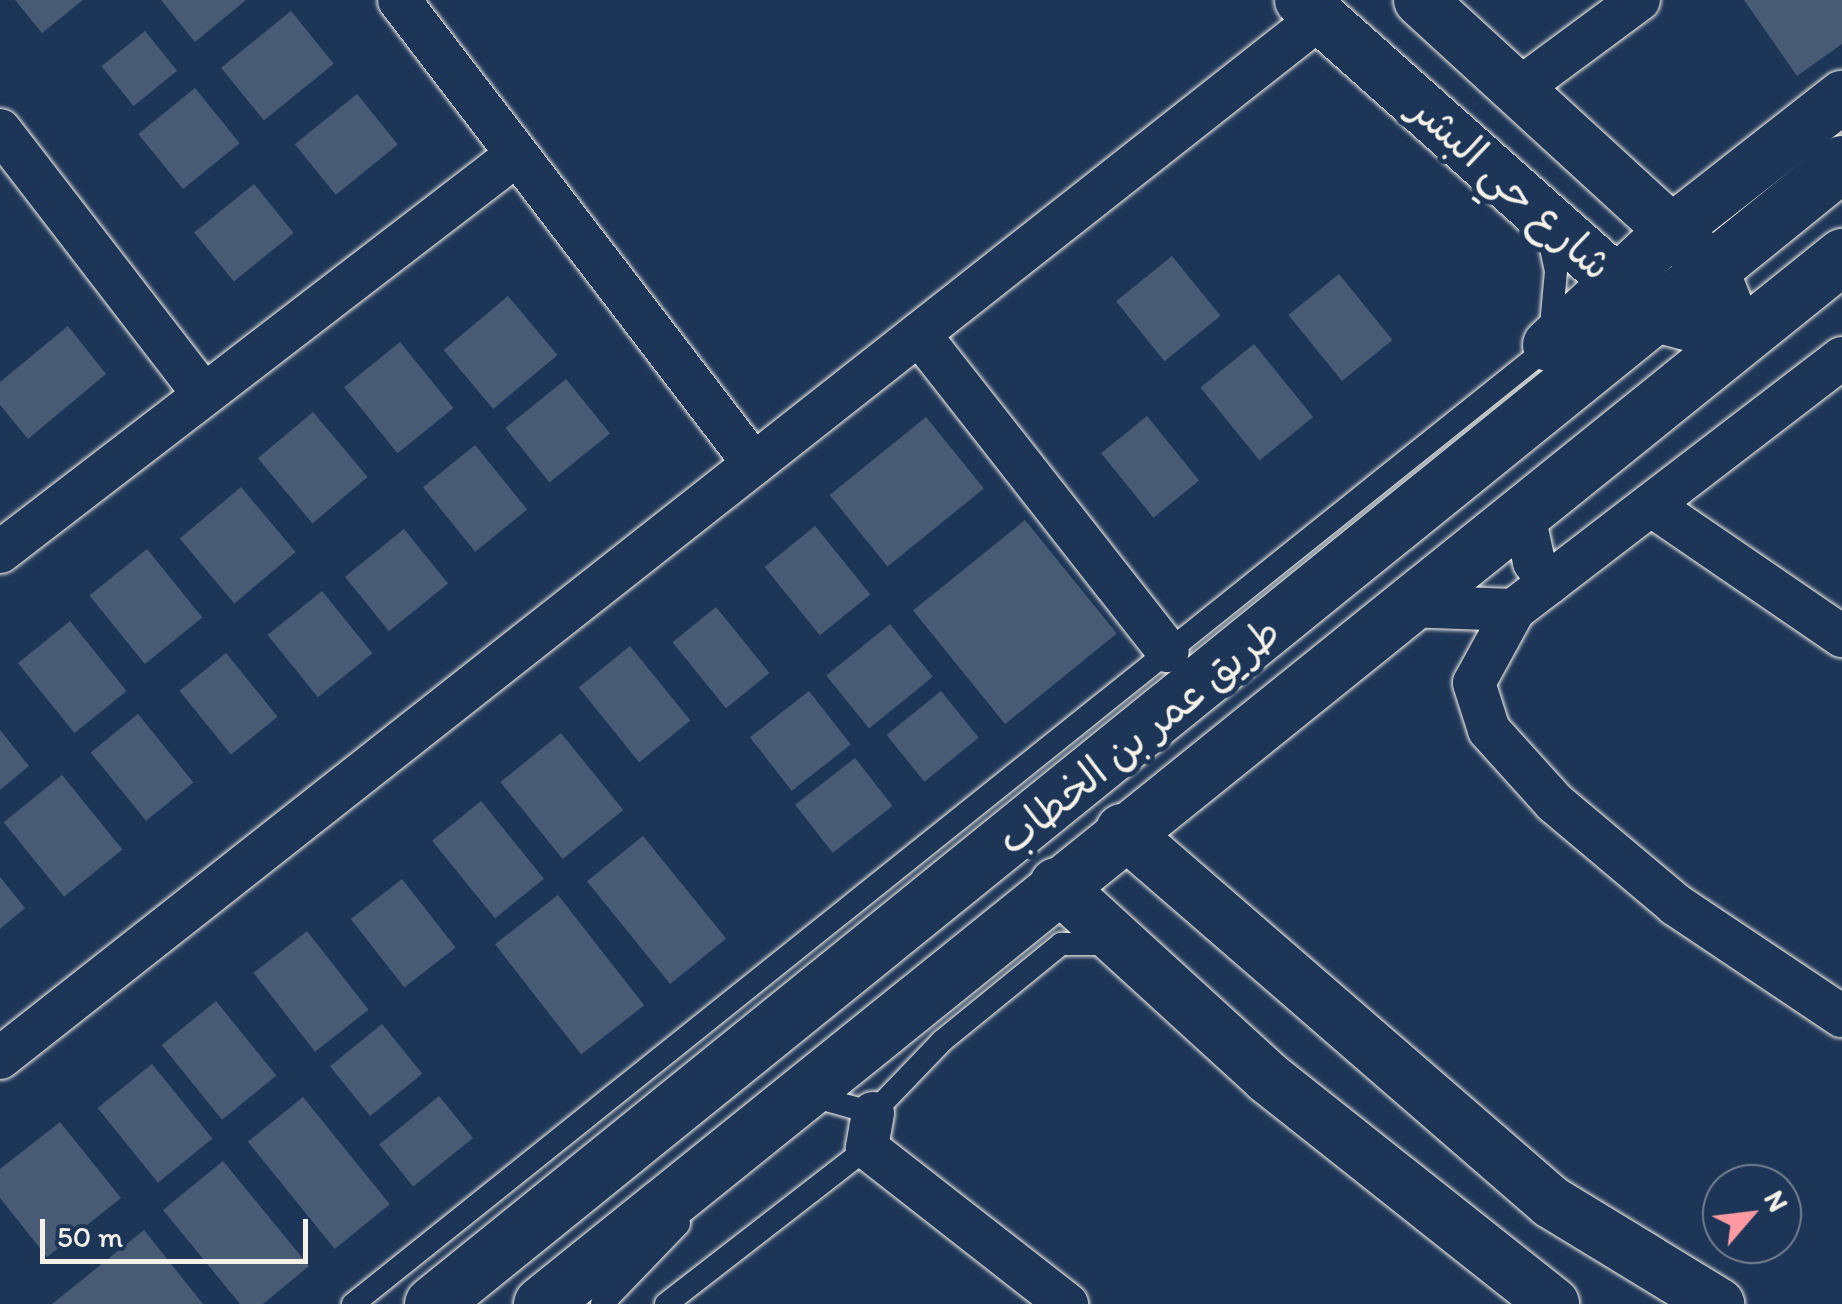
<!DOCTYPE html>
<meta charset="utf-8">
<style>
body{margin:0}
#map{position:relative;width:1842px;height:1304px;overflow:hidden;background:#1d3557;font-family:Itim,"Playpen Sans Arabic",sans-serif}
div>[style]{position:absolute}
.building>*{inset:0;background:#485b74;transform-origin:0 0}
.roads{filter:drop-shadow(0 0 2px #f4f1e8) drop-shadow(0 0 2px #f4f1e8)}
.service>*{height:22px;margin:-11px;padding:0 11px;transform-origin:11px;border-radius:11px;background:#1d3557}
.minor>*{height:42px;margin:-21px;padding:0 21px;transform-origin:21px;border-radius:21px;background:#1d3557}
.tertiary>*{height:52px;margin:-26px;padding:0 26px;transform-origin:26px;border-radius:26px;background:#1d3557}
.secondary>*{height:55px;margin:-27.5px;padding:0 27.5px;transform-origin:27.5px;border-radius:27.5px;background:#1d3557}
span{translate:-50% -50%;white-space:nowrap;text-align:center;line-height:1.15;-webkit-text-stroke:10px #1d3557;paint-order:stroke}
.street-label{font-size:42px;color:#f4f1e8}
.north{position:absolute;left:1702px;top:1164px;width:100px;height:100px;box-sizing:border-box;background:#1d3557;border:2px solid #738091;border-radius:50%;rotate:62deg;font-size:28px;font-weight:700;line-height:40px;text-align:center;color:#f4f1e8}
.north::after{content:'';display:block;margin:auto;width:35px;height:45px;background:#ff9aa2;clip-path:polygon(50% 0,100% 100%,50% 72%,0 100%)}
.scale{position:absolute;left:40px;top:1219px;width:268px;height:45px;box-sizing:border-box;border:5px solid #f4f1e8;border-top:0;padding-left:12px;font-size:30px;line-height:35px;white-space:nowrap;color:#f4f1e8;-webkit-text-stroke:8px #1d3557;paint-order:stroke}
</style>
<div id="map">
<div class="building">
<div style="clip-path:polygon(15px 0,83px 0,42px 33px)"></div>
<div style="clip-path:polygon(161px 0,246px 0,195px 42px)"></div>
<div style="clip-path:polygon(1744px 0,1842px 0,1842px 44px,1797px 76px)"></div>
<div style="left:291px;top:11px;width:68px;height:90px;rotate:51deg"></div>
<div style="left:145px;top:31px;width:51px;height:56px;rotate:51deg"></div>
<div style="left:195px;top:88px;width:71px;height:73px;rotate:51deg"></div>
<div style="left:357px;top:94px;width:65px;height:80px;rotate:51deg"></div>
<div style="left:254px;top:184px;width:63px;height:77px;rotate:51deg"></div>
<div style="left:1172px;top:256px;width:77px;height:72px;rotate:51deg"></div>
<div style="left:1339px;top:274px;width:85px;height:65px;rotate:51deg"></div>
<div style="left:508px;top:296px;width:77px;height:84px;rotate:50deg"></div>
<div style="clip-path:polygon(68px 326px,106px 374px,28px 439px,0 405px,0 382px)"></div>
<div style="left:400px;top:342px;width:85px;height:72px;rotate:51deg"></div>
<div style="left:1254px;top:344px;width:94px;height:69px;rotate:51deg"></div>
<div style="left:566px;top:379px;width:70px;height:78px;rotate:51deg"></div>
<div style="left:313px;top:412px;width:85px;height:72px;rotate:50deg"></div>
<div style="left:1147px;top:416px;width:83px;height:59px;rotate:51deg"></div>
<div style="left:926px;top:417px;width:92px;height:124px;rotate:51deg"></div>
<div style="left:475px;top:445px;width:83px;height:67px;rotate:51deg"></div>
<div style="left:241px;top:487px;width:85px;height:80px;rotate:50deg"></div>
<div style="left:1025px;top:520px;width:146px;height:144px;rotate:51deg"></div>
<div style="left:815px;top:526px;width:88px;height:65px;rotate:51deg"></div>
<div style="left:404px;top:529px;width:70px;height:76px;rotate:51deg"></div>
<div style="left:147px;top:549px;width:88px;height:74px;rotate:51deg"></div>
<div style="left:322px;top:591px;width:80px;height:70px;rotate:51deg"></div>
<div style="left:716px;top:607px;width:85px;height:56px;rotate:51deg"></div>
<div style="left:70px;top:621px;width:90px;height:67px;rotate:51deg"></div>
<div style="left:890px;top:624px;width:68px;height:82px;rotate:51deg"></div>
<div style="left:630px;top:646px;width:96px;height:66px;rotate:51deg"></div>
<div style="left:226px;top:653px;width:82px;height:60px;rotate:51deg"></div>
<div style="left:809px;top:691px;width:68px;height:75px;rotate:52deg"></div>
<div style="left:941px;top:691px;width:60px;height:70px;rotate:51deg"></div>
<div style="left:138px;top:714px;width:88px;height:61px;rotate:51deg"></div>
<div style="clip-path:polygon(0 730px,29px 766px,0 790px)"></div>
<div style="left:561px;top:733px;width:99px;height:78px;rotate:51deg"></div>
<div style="left:855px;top:758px;width:61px;height:76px;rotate:52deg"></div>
<div style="left:62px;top:775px;width:96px;height:75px;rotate:51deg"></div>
<div style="left:481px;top:801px;width:100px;height:63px;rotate:51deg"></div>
<div style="left:643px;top:836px;width:132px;height:72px;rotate:51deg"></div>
<div style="clip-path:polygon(0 877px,25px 908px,0 929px)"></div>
<div style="left:402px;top:879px;width:87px;height:65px;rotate:52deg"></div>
<div style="left:558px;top:895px;width:140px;height:80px;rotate:52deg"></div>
<div style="left:307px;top:931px;width:100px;height:68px;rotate:52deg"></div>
<div style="left:216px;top:1001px;width:96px;height:70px;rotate:51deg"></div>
<div style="left:382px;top:1024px;width:64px;height:67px;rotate:51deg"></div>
<div style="left:152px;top:1064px;width:96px;height:70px;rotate:51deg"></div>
<div style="left:439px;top:1096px;width:54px;height:77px;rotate:51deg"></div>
<div style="left:303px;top:1097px;width:138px;height:71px;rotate:51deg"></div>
<div style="clip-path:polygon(60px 1122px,121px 1198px,47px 1257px,0 1198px,0 1169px)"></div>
<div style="clip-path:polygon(223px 1161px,309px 1266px,263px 1304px,240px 1304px,163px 1210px)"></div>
<div style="clip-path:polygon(144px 1230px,203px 1304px,52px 1304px)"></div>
</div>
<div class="roads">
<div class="service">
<div style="left:1547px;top:230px;width:42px;rotate:77.6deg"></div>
<div style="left:1556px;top:271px;width:66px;rotate:95.2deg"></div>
<div style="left:805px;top:1094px;width:71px;rotate:15.6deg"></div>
<div style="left:873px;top:1113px;width:100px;rotate:-46.2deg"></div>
<div style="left:942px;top:1041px;width:154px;rotate:-39.2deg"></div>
<div style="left:1061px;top:944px;width:48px"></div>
<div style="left:353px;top:1304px;width:1536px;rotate:-38.68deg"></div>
<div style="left:602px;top:1304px;width:111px;rotate:-46.1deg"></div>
<div style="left:666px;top:1304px;width:254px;rotate:-37.8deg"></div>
</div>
<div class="minor">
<div style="left:399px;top:0;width:584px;rotate:52.58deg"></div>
<div style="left:1520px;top:88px;width:148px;rotate:-36.5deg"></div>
<div style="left:0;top:130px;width:334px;rotate:52.4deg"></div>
<div style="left:919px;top:334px;width:403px;rotate:51.9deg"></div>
<div style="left:1842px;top:358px;width:414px;rotate:142.5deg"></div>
<div style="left:1514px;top:610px;width:83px;rotate:118.7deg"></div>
<div style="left:1474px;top:683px;width:49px;rotate:72.3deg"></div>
<div style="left:1489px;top:730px;width:98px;rotate:47.9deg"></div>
<div style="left:1555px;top:803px;width:158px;rotate:40.1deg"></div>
<div style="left:1676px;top:905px;width:200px;rotate:33.8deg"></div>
<div style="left:1655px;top:508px;width:227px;rotate:34.4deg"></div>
<div style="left:1523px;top:511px;width:52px;rotate:77.8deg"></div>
<div style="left:1534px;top:562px;width:26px;rotate:54deg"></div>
<div style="left:0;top:552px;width:650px;rotate:-37.56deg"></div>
<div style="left:1405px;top:606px;width:109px;rotate:2.1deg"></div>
<div style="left:0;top:1058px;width:1682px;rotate:-38.24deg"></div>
<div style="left:873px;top:1113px;width:36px;rotate:100deg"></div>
<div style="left:867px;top:1148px;width:254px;rotate:38deg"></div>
</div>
<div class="tertiary">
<div style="left:1301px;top:0;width:475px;rotate:41.7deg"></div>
<div style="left:1656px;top:316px;width:86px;rotate:14.8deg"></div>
<div style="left:1420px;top:0;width:396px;rotate:42.5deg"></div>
<div style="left:1712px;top:268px;width:42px;rotate:69deg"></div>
<div style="left:1549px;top:345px;width:166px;rotate:-43deg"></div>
<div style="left:1670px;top:232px;width:219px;rotate:-38.1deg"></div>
<div style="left:1122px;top:830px;width:568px;rotate:40.93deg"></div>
<div style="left:1551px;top:1202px;width:196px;rotate:31.4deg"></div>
<div style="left:1056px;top:884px;width:286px;rotate:42.4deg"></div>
<div style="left:1267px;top:1077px;width:365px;rotate:38.4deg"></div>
</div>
<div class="secondary">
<div style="left:432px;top:1304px;width:1814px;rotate:-38.98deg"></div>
<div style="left:541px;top:1304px;width:1671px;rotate:-38.85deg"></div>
</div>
</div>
<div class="street-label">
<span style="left:1511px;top:187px;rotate:42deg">شارع حي البشر</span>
<span style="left:1139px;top:736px;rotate:-39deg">طريق عمر بن الخطاب</span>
</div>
<div class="north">N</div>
<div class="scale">50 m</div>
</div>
